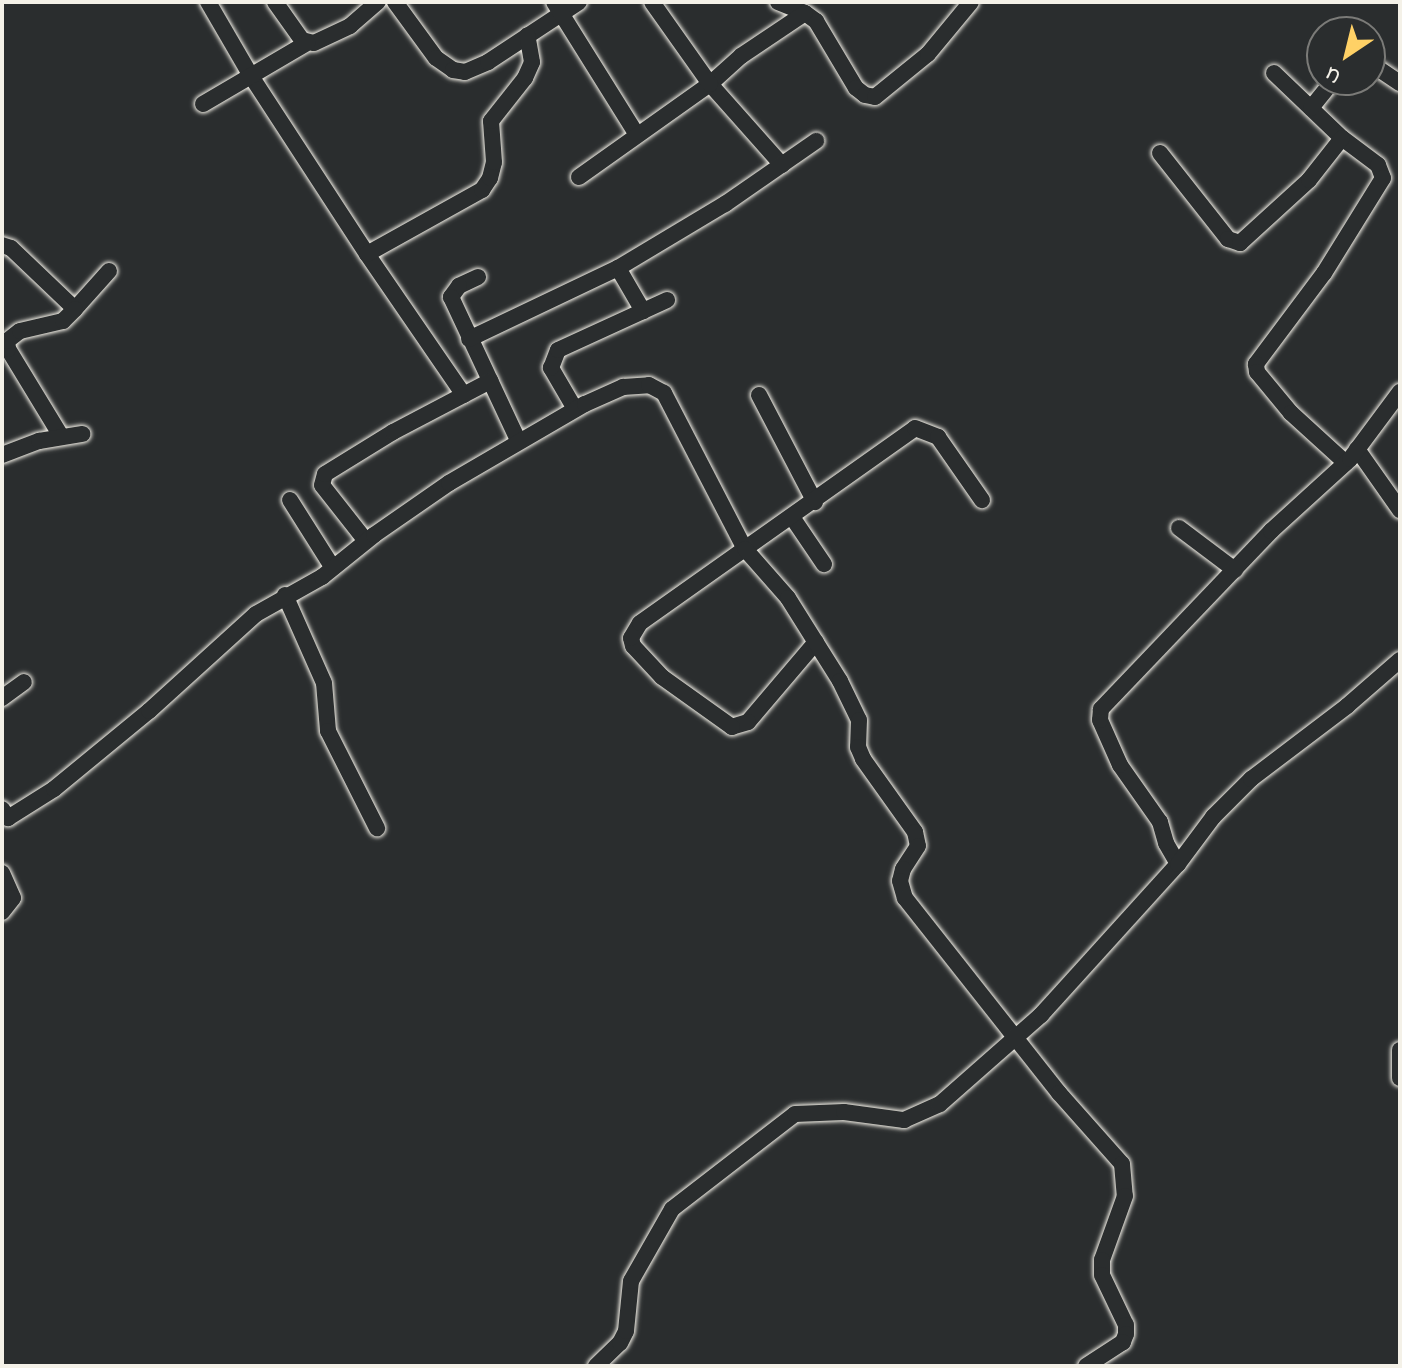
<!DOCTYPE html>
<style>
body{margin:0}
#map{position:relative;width:1402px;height:1368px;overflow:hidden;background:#2a2d2e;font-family:"Indie Flower",sans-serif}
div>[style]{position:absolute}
.roads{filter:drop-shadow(0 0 2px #f4f1e8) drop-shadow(0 0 2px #f4f1e8)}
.minor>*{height:16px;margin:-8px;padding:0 8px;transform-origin:8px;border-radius:8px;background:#2a2d2e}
span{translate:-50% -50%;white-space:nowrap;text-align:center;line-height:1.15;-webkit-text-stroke:6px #2a2d2e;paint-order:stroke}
.frame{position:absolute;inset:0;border:4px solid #f4f1e8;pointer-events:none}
.north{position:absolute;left:1306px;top:16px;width:80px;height:80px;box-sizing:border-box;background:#2a2d2e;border:2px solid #7b7b78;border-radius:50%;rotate:215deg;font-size:22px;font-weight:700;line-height:32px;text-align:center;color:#f4f1e8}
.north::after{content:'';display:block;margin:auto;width:28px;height:36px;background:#ffd166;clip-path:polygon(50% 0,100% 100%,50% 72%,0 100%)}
</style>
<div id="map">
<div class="roads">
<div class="minor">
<div style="left:208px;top:2px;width:86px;rotate:59.8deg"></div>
<div style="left:251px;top:76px;width:212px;rotate:56.9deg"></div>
<div style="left:367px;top:254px;width:171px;rotate:55.5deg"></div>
<div style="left:275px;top:2px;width:47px;rotate:54.6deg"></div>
<div style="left:302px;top:40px;width:12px;rotate:14deg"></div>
<div style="left:314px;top:43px;width:40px;rotate:-25deg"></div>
<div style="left:350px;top:26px;width:37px;rotate:-41deg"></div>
<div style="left:395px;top:2px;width:69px;rotate:53.8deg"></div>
<div style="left:436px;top:58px;width:21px;rotate:35deg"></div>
<div style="left:453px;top:70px;width:12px;rotate:9deg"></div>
<div style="left:465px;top:72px;width:25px;rotate:-23deg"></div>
<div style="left:488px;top:62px;width:109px;rotate:-33.4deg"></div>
<div style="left:554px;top:2px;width:155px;rotate:58deg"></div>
<div style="left:778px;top:2px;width:29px;rotate:22deg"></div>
<div style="left:805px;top:13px;width:14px;rotate:36deg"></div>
<div style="left:816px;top:21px;width:78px;rotate:59.2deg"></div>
<div style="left:856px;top:88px;width:11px;rotate:38deg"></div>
<div style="left:865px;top:95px;width:10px;rotate:11deg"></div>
<div style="left:875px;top:97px;width:68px;rotate:-39.1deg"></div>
<div style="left:928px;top:54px;width:67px;rotate:-50.4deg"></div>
<div style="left:1370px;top:63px;width:36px;rotate:34deg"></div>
<div style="left:1274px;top:73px;width:94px;rotate:43.7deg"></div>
<div style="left:1342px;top:138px;width:45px;rotate:36.9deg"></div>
<div style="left:1378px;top:165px;width:14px;rotate:69deg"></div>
<div style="left:1383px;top:178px;width:112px;rotate:121.8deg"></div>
<div style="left:1324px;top:273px;width:114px;rotate:126.8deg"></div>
<div style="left:1256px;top:364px;width:8px;rotate:83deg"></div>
<div style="left:1257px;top:372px;width:53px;rotate:50.3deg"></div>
<div style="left:1291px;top:413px;width:74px;rotate:42.3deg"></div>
<div style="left:203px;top:104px;width:121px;rotate:-30.4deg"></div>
<div style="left:1311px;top:108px;width:36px;rotate:-51deg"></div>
<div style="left:1160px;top:153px;width:110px;rotate:51.7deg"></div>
<div style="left:1228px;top:239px;width:13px;rotate:18deg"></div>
<div style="left:1240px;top:243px;width:93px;rotate:-42.4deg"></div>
<div style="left:1309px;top:180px;width:53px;rotate:-51.8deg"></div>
<div style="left:782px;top:165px;width:108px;rotate:-131.6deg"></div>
<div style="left:710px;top:84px;width:42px;rotate:-42.1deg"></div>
<div style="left:741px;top:56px;width:77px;rotate:-33.9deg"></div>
<div style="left:579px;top:177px;width:161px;rotate:-35.4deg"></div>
<div style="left:710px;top:84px;width:100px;rotate:-125.3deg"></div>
<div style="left:2px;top:245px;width:9px;rotate:18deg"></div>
<div style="left:11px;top:248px;width:88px;rotate:43.6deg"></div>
<div style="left:75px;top:309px;width:51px;rotate:-48.2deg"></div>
<div style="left:367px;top:254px;width:132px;rotate:-29.1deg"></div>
<div style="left:482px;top:190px;width:14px;rotate:-56deg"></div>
<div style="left:490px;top:178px;width:16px;rotate:-76deg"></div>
<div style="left:494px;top:162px;width:41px;rotate:-94.2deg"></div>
<div style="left:491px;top:121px;width:55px;rotate:-51.7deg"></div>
<div style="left:525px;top:78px;width:17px;rotate:-66deg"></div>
<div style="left:532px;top:62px;width:27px;rotate:-100deg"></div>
<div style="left:618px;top:268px;width:50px;rotate:59.8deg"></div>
<div style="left:478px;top:277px;width:21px;rotate:155deg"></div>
<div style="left:459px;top:286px;width:14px;rotate:126deg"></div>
<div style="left:451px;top:297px;width:158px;rotate:64.9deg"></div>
<div style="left:469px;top:339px;width:165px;rotate:-25.5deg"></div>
<div style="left:618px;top:268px;width:125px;rotate:-30.9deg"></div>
<div style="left:725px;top:204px;width:111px;rotate:-34.7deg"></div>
<div style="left:759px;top:395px;width:121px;rotate:62.4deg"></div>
<div style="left:575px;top:409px;width:48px;rotate:-120.3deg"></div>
<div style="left:551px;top:368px;width:19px;rotate:-69deg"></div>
<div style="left:558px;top:350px;width:120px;rotate:-24.6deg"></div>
<div style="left:61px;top:436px;width:102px;rotate:-121.3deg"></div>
<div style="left:8px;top:349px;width:8px;rotate:-97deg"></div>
<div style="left:7px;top:341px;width:16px;rotate:-38deg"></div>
<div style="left:20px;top:331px;width:44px;rotate:-13.1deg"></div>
<div style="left:63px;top:321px;width:17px;rotate:-45deg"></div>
<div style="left:1357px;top:449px;width:75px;rotate:54.8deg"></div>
<div style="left:2px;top:455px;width:40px;rotate:-21deg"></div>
<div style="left:39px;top:441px;width:44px;rotate:-9.2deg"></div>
<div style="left:290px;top:500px;width:80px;rotate:57.7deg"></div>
<div style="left:792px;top:517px;width:57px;rotate:55.8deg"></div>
<div style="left:1179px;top:528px;width:70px;rotate:36.9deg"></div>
<div style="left:366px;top:541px;width:71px;rotate:-128.2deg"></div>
<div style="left:322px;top:485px;width:11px;rotate:-75deg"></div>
<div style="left:325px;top:474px;width:80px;rotate:-31.7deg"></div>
<div style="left:393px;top:432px;width:110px;rotate:-27.7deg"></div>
<div style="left:285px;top:595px;width:96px;rotate:66.1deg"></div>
<div style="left:324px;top:683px;width:48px;rotate:85.2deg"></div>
<div style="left:328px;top:731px;width:109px;rotate:63.2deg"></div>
<div style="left:816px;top:642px;width:105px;rotate:130.4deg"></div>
<div style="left:748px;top:722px;width:17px;rotate:163deg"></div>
<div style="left:732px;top:727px;width:86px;rotate:-144.5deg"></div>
<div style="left:662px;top:677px;width:42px;rotate:-133.1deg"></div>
<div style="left:633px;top:646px;width:8px;rotate:-104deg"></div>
<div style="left:631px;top:638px;width:17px;rotate:-59deg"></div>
<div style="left:640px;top:623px;width:337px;rotate:-35.3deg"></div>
<div style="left:915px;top:428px;width:25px;rotate:21deg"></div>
<div style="left:938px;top:437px;width:77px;rotate:55.1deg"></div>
<div style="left:2px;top:698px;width:27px;rotate:-36deg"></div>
<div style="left:2px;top:809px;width:11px;rotate:56deg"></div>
<div style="left:8px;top:818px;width:54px;rotate:-32.2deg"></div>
<div style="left:54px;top:789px;width:123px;rotate:-39.4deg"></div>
<div style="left:149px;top:711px;width:144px;rotate:-42.2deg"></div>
<div style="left:256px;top:614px;width:76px;rotate:-29.3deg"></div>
<div style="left:322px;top:577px;width:67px;rotate:-38.9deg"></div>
<div style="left:374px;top:535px;width:91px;rotate:-34.7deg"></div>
<div style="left:449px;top:483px;width:157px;rotate:-30.2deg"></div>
<div style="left:585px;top:404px;width:42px;rotate:-24.1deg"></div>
<div style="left:623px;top:387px;width:26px;rotate:-4deg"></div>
<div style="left:649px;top:385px;width:17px;rotate:28deg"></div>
<div style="left:664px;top:393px;width:176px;rotate:62.6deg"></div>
<div style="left:745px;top:549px;width:65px;rotate:48.7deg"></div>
<div style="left:788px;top:598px;width:98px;rotate:57.9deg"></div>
<div style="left:840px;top:681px;width:43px;rotate:64deg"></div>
<div style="left:859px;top:720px;width:27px;rotate:92deg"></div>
<div style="left:858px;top:747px;width:13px;rotate:67deg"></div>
<div style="left:863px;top:759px;width:90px;rotate:54.5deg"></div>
<div style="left:915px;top:832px;width:14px;rotate:78deg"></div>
<div style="left:918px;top:846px;width:27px;rotate:123deg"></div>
<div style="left:903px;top:869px;width:12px;rotate:104deg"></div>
<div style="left:900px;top:881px;width:18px;rotate:74deg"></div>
<div style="left:905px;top:898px;width:248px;rotate:51.7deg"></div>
<div style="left:1059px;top:1093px;width:95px;rotate:48.4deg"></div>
<div style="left:1122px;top:1164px;width:32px;rotate:85deg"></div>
<div style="left:1125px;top:1196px;width:68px;rotate:109.8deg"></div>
<div style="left:1102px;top:1260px;width:15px;rotate:90deg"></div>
<div style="left:1102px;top:1275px;width:55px;rotate:64.4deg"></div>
<div style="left:1126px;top:1325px;width:9px;rotate:90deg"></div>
<div style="left:1126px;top:1334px;width:9px;rotate:111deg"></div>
<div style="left:1123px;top:1342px;width:44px;rotate:147deg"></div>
<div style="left:1178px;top:864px;width:24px;rotate:-120deg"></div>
<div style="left:1166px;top:843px;width:22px;rotate:-106deg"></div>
<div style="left:1160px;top:822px;width:70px;rotate:-125.1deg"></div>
<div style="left:1120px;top:765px;width:49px;rotate:-114deg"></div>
<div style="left:1100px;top:720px;width:11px;rotate:-85deg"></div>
<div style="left:1101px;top:709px;width:246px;rotate:-46.3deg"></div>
<div style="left:1271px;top:531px;width:107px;rotate:-42.3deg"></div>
<div style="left:1350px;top:459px;width:84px;rotate:-53.3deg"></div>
<div style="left:2px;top:873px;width:27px;rotate:66deg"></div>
<div style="left:13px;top:898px;width:18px;rotate:128deg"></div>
<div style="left:1400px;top:1050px;width:28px;rotate:90deg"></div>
<div style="left:596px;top:1366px;width:33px;rotate:-44deg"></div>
<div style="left:620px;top:1343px;width:13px;rotate:-63deg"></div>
<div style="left:626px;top:1331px;width:50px;rotate:-84.3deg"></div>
<div style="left:631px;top:1281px;width:83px;rotate:-60.3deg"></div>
<div style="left:672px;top:1209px;width:155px;rotate:-37.7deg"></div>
<div style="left:795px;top:1114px;width:49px;rotate:-2.3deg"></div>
<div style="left:844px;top:1112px;width:61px;rotate:7.6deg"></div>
<div style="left:904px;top:1120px;width:39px;rotate:-24deg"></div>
<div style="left:940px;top:1104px;width:135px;rotate:-41.4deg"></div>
<div style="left:1041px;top:1015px;width:204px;rotate:-47.8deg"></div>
<div style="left:1178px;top:864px;width:59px;rotate:-53.3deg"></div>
<div style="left:1213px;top:817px;width:54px;rotate:-45deg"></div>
<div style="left:1251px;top:779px;width:121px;rotate:-37.2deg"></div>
<div style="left:1347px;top:706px;width:70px;rotate:-41deg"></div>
</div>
</div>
<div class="frame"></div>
<div class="north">U</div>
</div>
